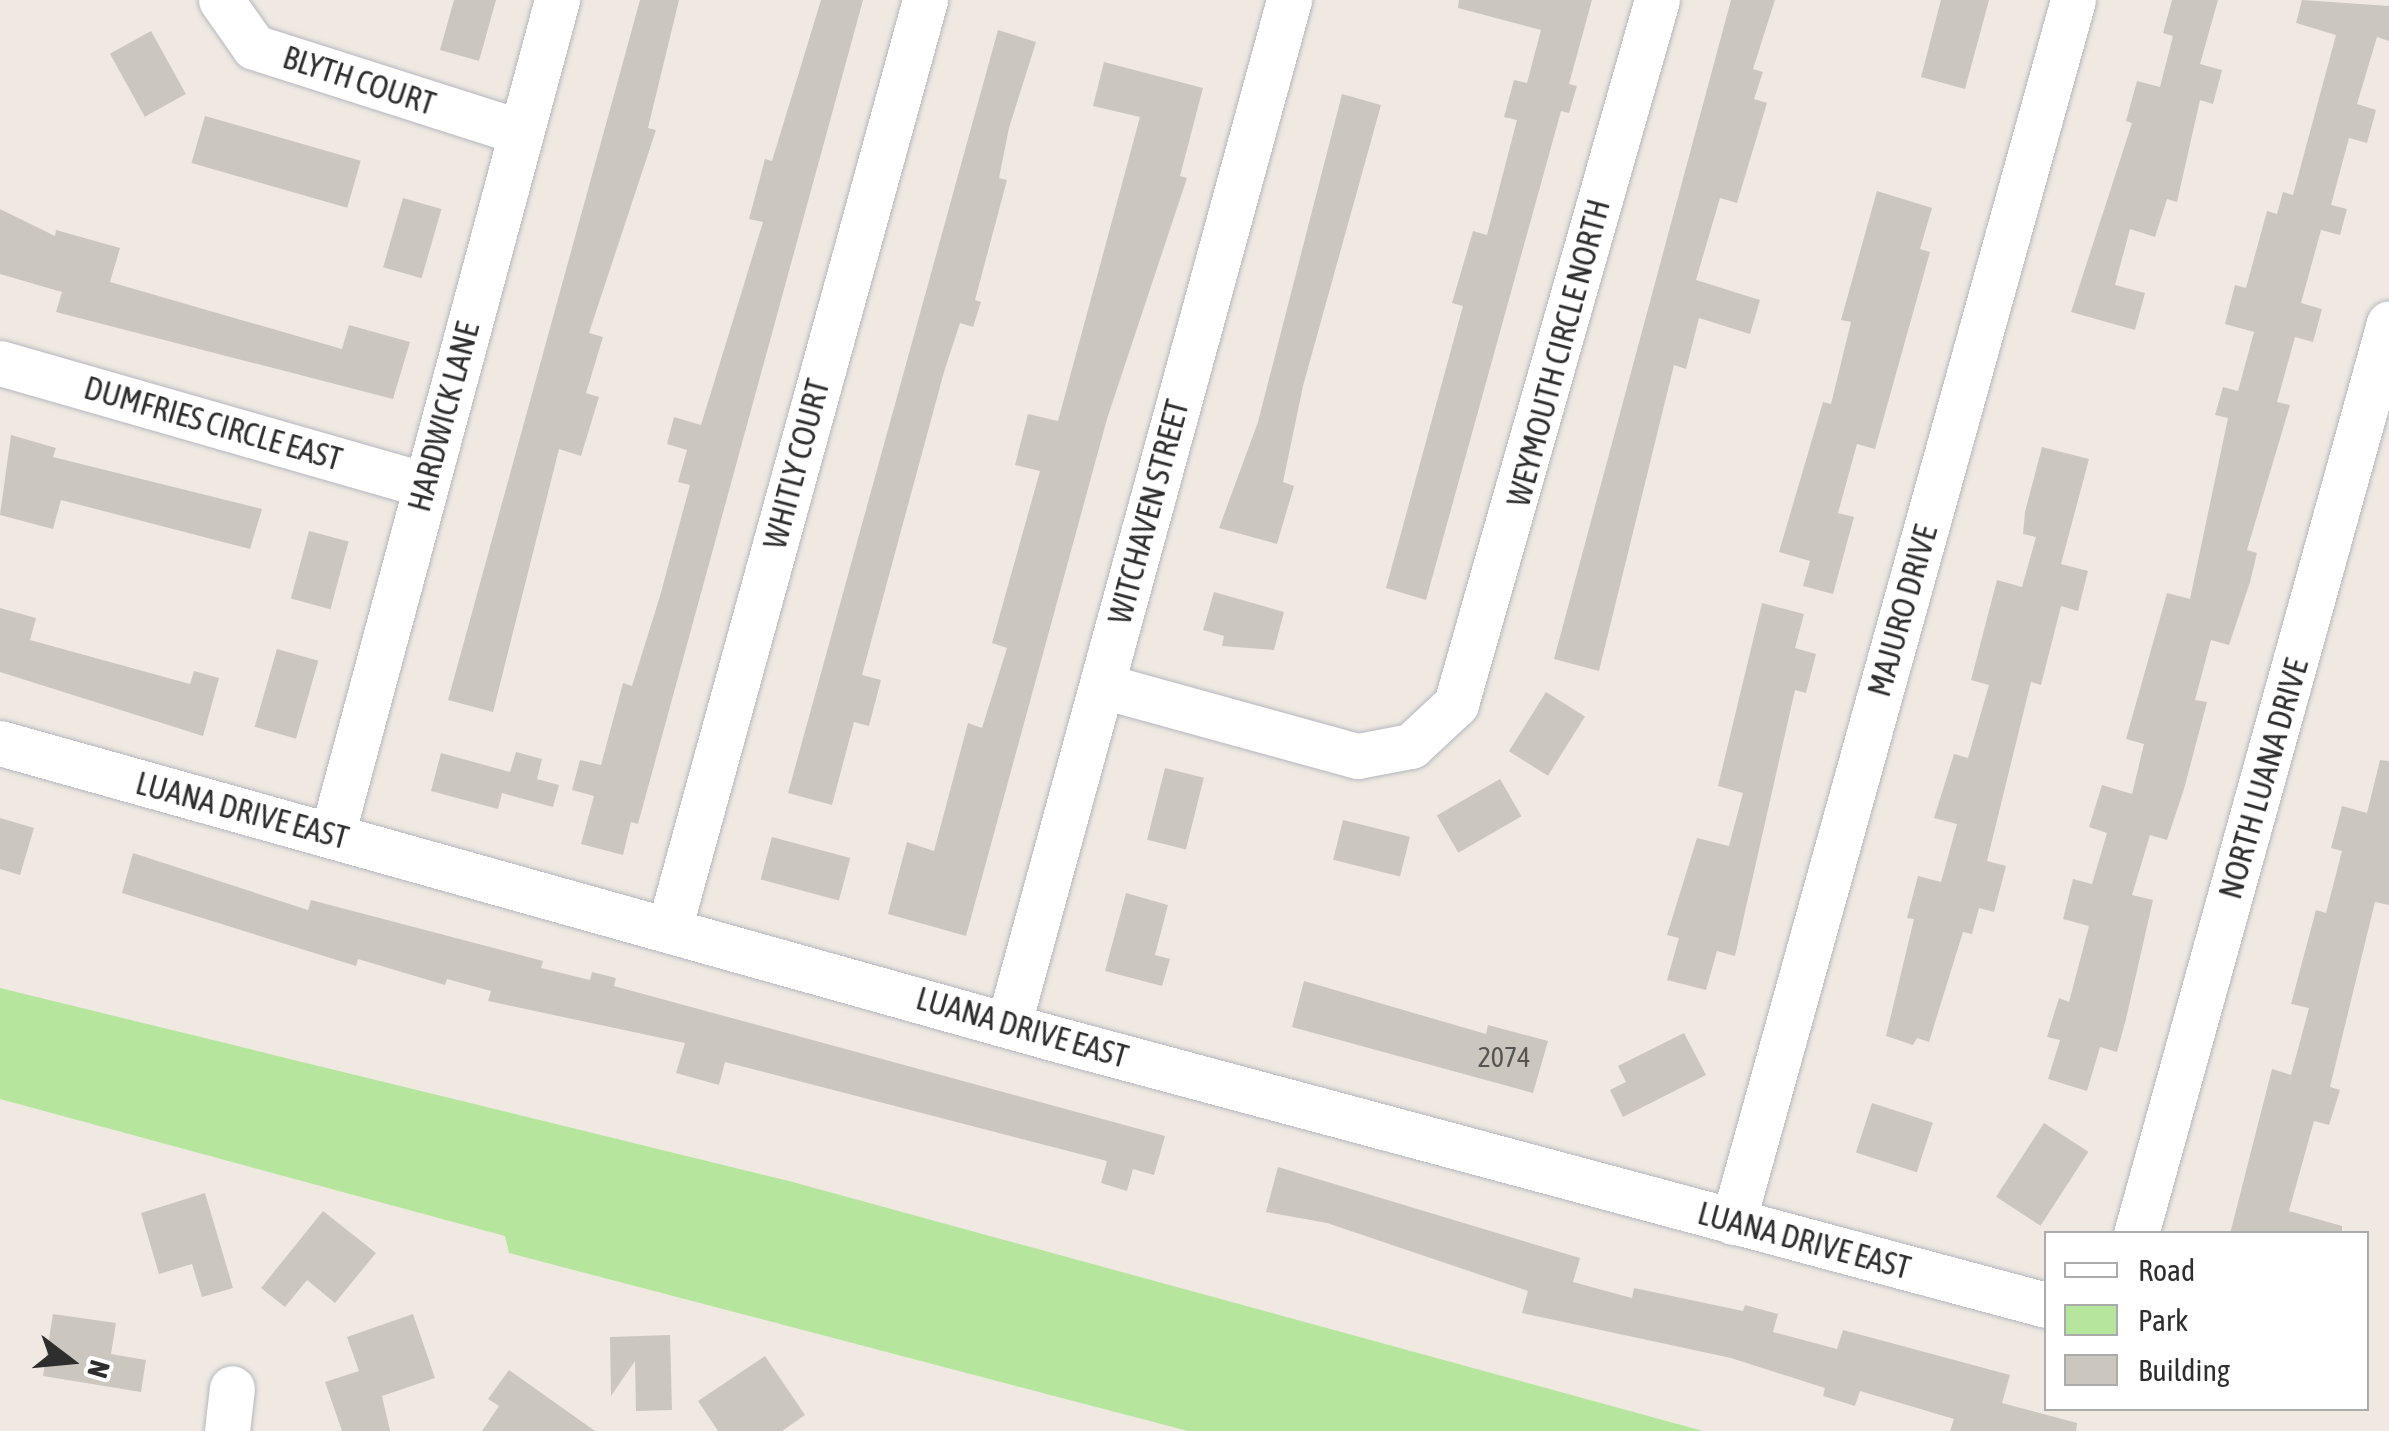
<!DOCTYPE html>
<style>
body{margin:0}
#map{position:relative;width:2389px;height:1431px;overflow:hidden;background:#efe9e1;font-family:"Asap Condensed",sans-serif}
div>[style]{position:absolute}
.green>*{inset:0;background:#b6e59e}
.building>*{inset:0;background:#cbc7bf;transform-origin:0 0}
.roads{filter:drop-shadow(0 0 2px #b4b7c1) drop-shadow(0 0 2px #b4b7c1)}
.minor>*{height:45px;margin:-22.5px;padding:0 22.5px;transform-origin:22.5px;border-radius:22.5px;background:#fff}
span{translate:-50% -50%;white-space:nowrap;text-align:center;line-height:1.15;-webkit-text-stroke:9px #fff;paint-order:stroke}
.number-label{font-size:28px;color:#555452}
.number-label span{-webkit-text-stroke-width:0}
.street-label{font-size:32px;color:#2e2e2e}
.legend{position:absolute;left:2044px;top:1231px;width:325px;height:180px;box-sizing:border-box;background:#fff;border:2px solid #ababab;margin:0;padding:12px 18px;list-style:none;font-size:30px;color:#2e2e2e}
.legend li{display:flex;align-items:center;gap:20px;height:50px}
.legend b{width:50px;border:2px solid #ababab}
.north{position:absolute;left:20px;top:1311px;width:100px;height:100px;-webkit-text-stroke:8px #fff;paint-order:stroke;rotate:106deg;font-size:28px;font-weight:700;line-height:40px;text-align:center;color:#2e2e2e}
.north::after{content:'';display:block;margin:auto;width:35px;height:45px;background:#2e2e2e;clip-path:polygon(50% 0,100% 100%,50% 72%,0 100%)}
</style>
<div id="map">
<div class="green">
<div style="clip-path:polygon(0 988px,789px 1181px,1703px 1431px,1188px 1431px,509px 1253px,505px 1236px,0 1099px)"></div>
</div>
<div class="building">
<div style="clip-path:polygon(454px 0,496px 0,479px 61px,440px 50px)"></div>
<div style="clip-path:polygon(640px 0,679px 0,648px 128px,656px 130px,589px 333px,603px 337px,586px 393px,599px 397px,581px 456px,559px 449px,493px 712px,448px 700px)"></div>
<div style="clip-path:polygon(821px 0,863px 0,638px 824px,631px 822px,623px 855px,581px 844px,594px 796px,572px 790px,580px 760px,601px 765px,623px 683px,632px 686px,660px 596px,690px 485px,678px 482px,687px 450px,667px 444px,674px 417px,701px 425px,763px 222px,749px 219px,765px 159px,772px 161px)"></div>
<div style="clip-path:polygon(1459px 0,1592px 0,1569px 84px,1577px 86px,1569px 113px,1561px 111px,1426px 600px,1386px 588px,1463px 306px,1452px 303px,1473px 231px,1487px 235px,1517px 120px,1504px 117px,1514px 80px,1527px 83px,1541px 30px,1458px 8px)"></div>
<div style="clip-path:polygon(1731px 0,1775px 0,1753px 69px,1763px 72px,1754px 99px,1767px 103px,1737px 203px,1720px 198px,1696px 280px,1760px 300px,1750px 334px,1699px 318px,1686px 369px,1674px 365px,1599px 671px,1554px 659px)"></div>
<div style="clip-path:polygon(1941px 0,1989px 0,1965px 89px,1921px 77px)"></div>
<div style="clip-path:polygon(2172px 0,2218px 0,2200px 64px,2222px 70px,2213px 104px,2200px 100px,2177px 202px,2167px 199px,2155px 237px,2130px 229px,2115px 285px,2145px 293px,2135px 330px,2071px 312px,2132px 123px,2126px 121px,2137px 81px,2160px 87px,2173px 36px,2163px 33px)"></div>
<div style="clip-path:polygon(2302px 0,2389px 6px,2389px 41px,2377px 37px,2357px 104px,2376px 110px,2367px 143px,2349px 138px,2331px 205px,2347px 209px,2340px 235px,2321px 230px,2301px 303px,2322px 309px,2313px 342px,2295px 337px,2277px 402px,2290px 405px,2247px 550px,2257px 553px,2250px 582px,2229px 645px,2211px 640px,2195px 700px,2207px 702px,2184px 789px,2167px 840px,2150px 835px,2132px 895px,2153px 900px,2126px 1019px,2117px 1052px,2100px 1047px,2087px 1091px,2048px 1079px,2060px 1040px,2047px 1037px,2059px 998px,2069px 1002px,2089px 926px,2063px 919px,2073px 879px,2092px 884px,2107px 833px,2089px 827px,2102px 785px,2132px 794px,2144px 744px,2126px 739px,2167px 593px,2190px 599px,2228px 418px,2215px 415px,2223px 387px,2238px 391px,2254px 332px,2225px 324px,2235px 285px,2246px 288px,2267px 211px,2277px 214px,2283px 192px,2293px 195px,2336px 35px,2296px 23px)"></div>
<div style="clip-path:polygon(998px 30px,1036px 42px,1009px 128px,999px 178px,1007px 180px,975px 300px,981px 302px,973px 327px,960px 323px,944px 372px,862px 675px,881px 680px,869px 726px,854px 722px,832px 805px,788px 793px)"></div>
<div style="left:151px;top:31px;width:72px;height:47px;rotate:61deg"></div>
<div style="clip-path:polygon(1104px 62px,1203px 88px,1180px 176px,1187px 178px,1107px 419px,966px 936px,888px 914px,907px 842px,934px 851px,968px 723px,982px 728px,1007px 648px,992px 643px,1040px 471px,1015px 465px,1028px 414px,1058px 421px,1140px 117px,1093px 106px)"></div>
<div style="clip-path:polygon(1342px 94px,1381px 105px,1303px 386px,1283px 482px,1294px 486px,1277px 544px,1219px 528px,1258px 422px)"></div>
<div style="left:205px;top:116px;width:162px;height:49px;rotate:16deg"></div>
<div style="clip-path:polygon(1877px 191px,1932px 208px,1920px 249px,1930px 252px,1875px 449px,1857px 444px,1838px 513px,1854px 517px,1833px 594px,1803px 586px,1810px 561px,1779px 552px,1823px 402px,1831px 404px,1851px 322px,1841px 320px)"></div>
<div style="left:403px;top:198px;width:40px;height:72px;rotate:16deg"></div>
<div style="clip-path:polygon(0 209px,55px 236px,56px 230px,120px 248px,110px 282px,342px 349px,349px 325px,410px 342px,393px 399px,56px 312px,62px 292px,0 274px)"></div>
<div style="clip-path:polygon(11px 435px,56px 448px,53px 457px,262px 509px,250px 549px,61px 500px,53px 529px,0 515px)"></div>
<div style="clip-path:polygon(2042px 447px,2089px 459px,2061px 564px,2088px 571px,2078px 611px,2061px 606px,2041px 685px,2031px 682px,1987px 861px,2006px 866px,1994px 912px,1979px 908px,1972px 934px,1963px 932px,1929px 1042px,1917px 1038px,1913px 1045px,1886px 1036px,1914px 919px,1907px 918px,1918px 876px,1941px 882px,1957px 824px,1934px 818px,1954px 754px,1968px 758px,1989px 685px,1971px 680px,1997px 580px,2022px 587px,2036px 537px,2023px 534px,2025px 512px)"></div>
<div style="left:309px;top:531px;width:41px;height:70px;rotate:15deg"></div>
<div style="clip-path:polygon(1214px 592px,1284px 612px,1274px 650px,1222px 646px,1224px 636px,1203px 630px)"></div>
<div style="clip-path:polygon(1762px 603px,1804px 614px,1795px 648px,1816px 654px,1806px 693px,1795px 690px,1735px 956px,1717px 951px,1706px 990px,1667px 980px,1679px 938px,1667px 935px,1697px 838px,1729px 846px,1743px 793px,1718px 786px)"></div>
<div style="clip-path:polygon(0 608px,36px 618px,30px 640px,190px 684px,194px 671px,219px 678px,203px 736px,0 672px)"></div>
<div style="left:277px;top:649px;width:43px;height:81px;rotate:16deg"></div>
<div style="left:1546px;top:692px;width:46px;height:70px;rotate:32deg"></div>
<div style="clip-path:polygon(516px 752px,542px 759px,537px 779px,559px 785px,553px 807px,502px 793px,498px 809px,431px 791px,441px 753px,510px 772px)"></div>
<div style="clip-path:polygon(2380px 760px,2389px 761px,2389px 905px,2375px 902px,2330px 1087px,2340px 1090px,2329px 1125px,2314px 1121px,2289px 1211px,2342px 1226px,2342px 1234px,2230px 1234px,2272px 1069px,2291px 1075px,2309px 1008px,2291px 1004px,2316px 910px,2326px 913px,2342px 851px,2331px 848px,2342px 806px,2367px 813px)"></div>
<div style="left:1165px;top:768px;width:40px;height:74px;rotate:14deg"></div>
<div style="left:1500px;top:779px;width:43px;height:73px;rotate:60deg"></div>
<div style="clip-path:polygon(0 818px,34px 828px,20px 875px,0 869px)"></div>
<div style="left:1343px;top:820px;width:69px;height:41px;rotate:14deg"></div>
<div style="left:772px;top:837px;width:81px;height:44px;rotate:15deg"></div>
<div style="clip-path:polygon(133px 853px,308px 910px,311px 900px,543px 961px,541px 968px,590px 980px,592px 972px,616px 978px,614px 986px,1165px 1136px,1154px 1175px,1133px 1169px,1127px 1191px,1101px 1183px,1107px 1161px,725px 1062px,719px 1085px,676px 1073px,685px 1043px,488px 1001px,491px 991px,447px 979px,445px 985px,358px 959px,356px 966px,122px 893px)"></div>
<div style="clip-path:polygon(1126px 893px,1168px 905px,1155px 955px,1170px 959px,1162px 986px,1105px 971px)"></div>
<div style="clip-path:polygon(1304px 981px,1486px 1034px,1488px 1025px,1548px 1041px,1533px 1093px,1292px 1027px)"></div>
<div style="clip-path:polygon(1684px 1033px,1706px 1075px,1623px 1117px,1610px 1090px,1626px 1082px,1618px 1066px)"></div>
<div style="left:1872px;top:1103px;width:64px;height:52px;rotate:18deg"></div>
<div style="left:2044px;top:1123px;width:53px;height:88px;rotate:33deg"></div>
<div style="clip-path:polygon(1278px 1167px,1580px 1258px,1573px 1282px,1632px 1298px,1634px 1288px,1743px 1311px,1745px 1305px,1778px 1314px,1773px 1332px,1837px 1349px,1843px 1330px,2010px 1375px,2002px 1403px,2077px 1423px,2076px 1431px,1950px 1431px,1954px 1419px,1860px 1391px,1855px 1406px,1823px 1396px,1825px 1388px,1731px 1358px,1522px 1313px,1528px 1291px,1327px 1223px,1266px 1212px)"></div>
<div style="clip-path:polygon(205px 1193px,233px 1288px,202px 1297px,192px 1264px,159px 1274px,141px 1213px)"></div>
<div style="clip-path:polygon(323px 1211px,376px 1253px,335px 1303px,307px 1280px,285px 1307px,261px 1288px)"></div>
<div style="clip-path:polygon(53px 1314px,116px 1323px,111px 1354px,146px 1360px,141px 1392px,43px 1376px)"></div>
<div style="clip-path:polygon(413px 1314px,435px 1378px,382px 1396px,390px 1431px,342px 1431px,325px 1382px,359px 1371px,347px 1337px)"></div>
<div style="clip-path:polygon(670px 1335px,672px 1410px,636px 1411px,635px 1361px,611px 1396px,610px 1337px)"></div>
<div style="clip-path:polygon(765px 1356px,805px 1415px,782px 1431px,718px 1431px,698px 1401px)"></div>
<div style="clip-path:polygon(509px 1370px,595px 1431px,482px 1431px,499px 1406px,488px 1399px)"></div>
</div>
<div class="roads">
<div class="minor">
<div style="left:221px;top:0;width:57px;rotate:54.9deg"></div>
<div style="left:254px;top:47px;width:280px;rotate:17.7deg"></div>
<div style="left:0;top:363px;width:443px;rotate:16deg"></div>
<div style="left:1103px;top:686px;width:264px;rotate:15.4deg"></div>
<div style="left:1358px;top:756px;width:54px;rotate:-10.7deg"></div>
<div style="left:1411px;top:746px;width:62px;rotate:-43deg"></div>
<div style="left:1456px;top:704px;width:732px;rotate:-74.07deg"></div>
<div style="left:0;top:743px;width:1097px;rotate:15.66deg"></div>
<div style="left:1056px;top:1039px;width:1025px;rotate:15.04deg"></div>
<div style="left:332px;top:835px;width:865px;rotate:-74.92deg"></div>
<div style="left:669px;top:929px;width:964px;rotate:-74.59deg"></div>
<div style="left:1009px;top:1023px;width:1061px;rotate:-74.69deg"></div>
<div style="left:1733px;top:1222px;width:1268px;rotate:-74.45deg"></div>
<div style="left:2136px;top:1234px;width:945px;rotate:-74.48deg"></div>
<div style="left:227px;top:1431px;width:43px;rotate:-83.4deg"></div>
</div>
</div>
<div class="number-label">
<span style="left:1504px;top:1057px">2074</span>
</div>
<div class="street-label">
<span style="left:359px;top:81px;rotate:18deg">BLYTH COURT</span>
<span style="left:1559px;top:353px;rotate:-75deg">WEYMOUTH CIRCLE NORTH</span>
<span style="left:444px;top:417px;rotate:-75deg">HARDWICK LANE</span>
<span style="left:213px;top:424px;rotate:16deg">DUMFRIES CIRCLE EAST</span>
<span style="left:797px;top:464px;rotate:-75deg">WHITLY COURT</span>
<span style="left:1149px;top:512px;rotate:-75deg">WITCHAVEN STREET</span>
<span style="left:1903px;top:611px;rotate:-74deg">MAJURO DRIVE</span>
<span style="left:2264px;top:779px;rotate:-74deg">NORTH LUANA DRIVE</span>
<span style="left:242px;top:811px;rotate:15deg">LUANA DRIVE EAST</span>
<span style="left:1022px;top:1028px;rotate:16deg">LUANA DRIVE EAST</span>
<span style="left:1804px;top:1241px;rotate:15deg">LUANA DRIVE EAST</span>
</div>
<ul class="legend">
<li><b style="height:12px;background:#fff"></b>Road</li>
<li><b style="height:28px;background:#b6e59e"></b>Park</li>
<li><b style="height:28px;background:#cbc7bf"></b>Building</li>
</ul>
<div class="north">N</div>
</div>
